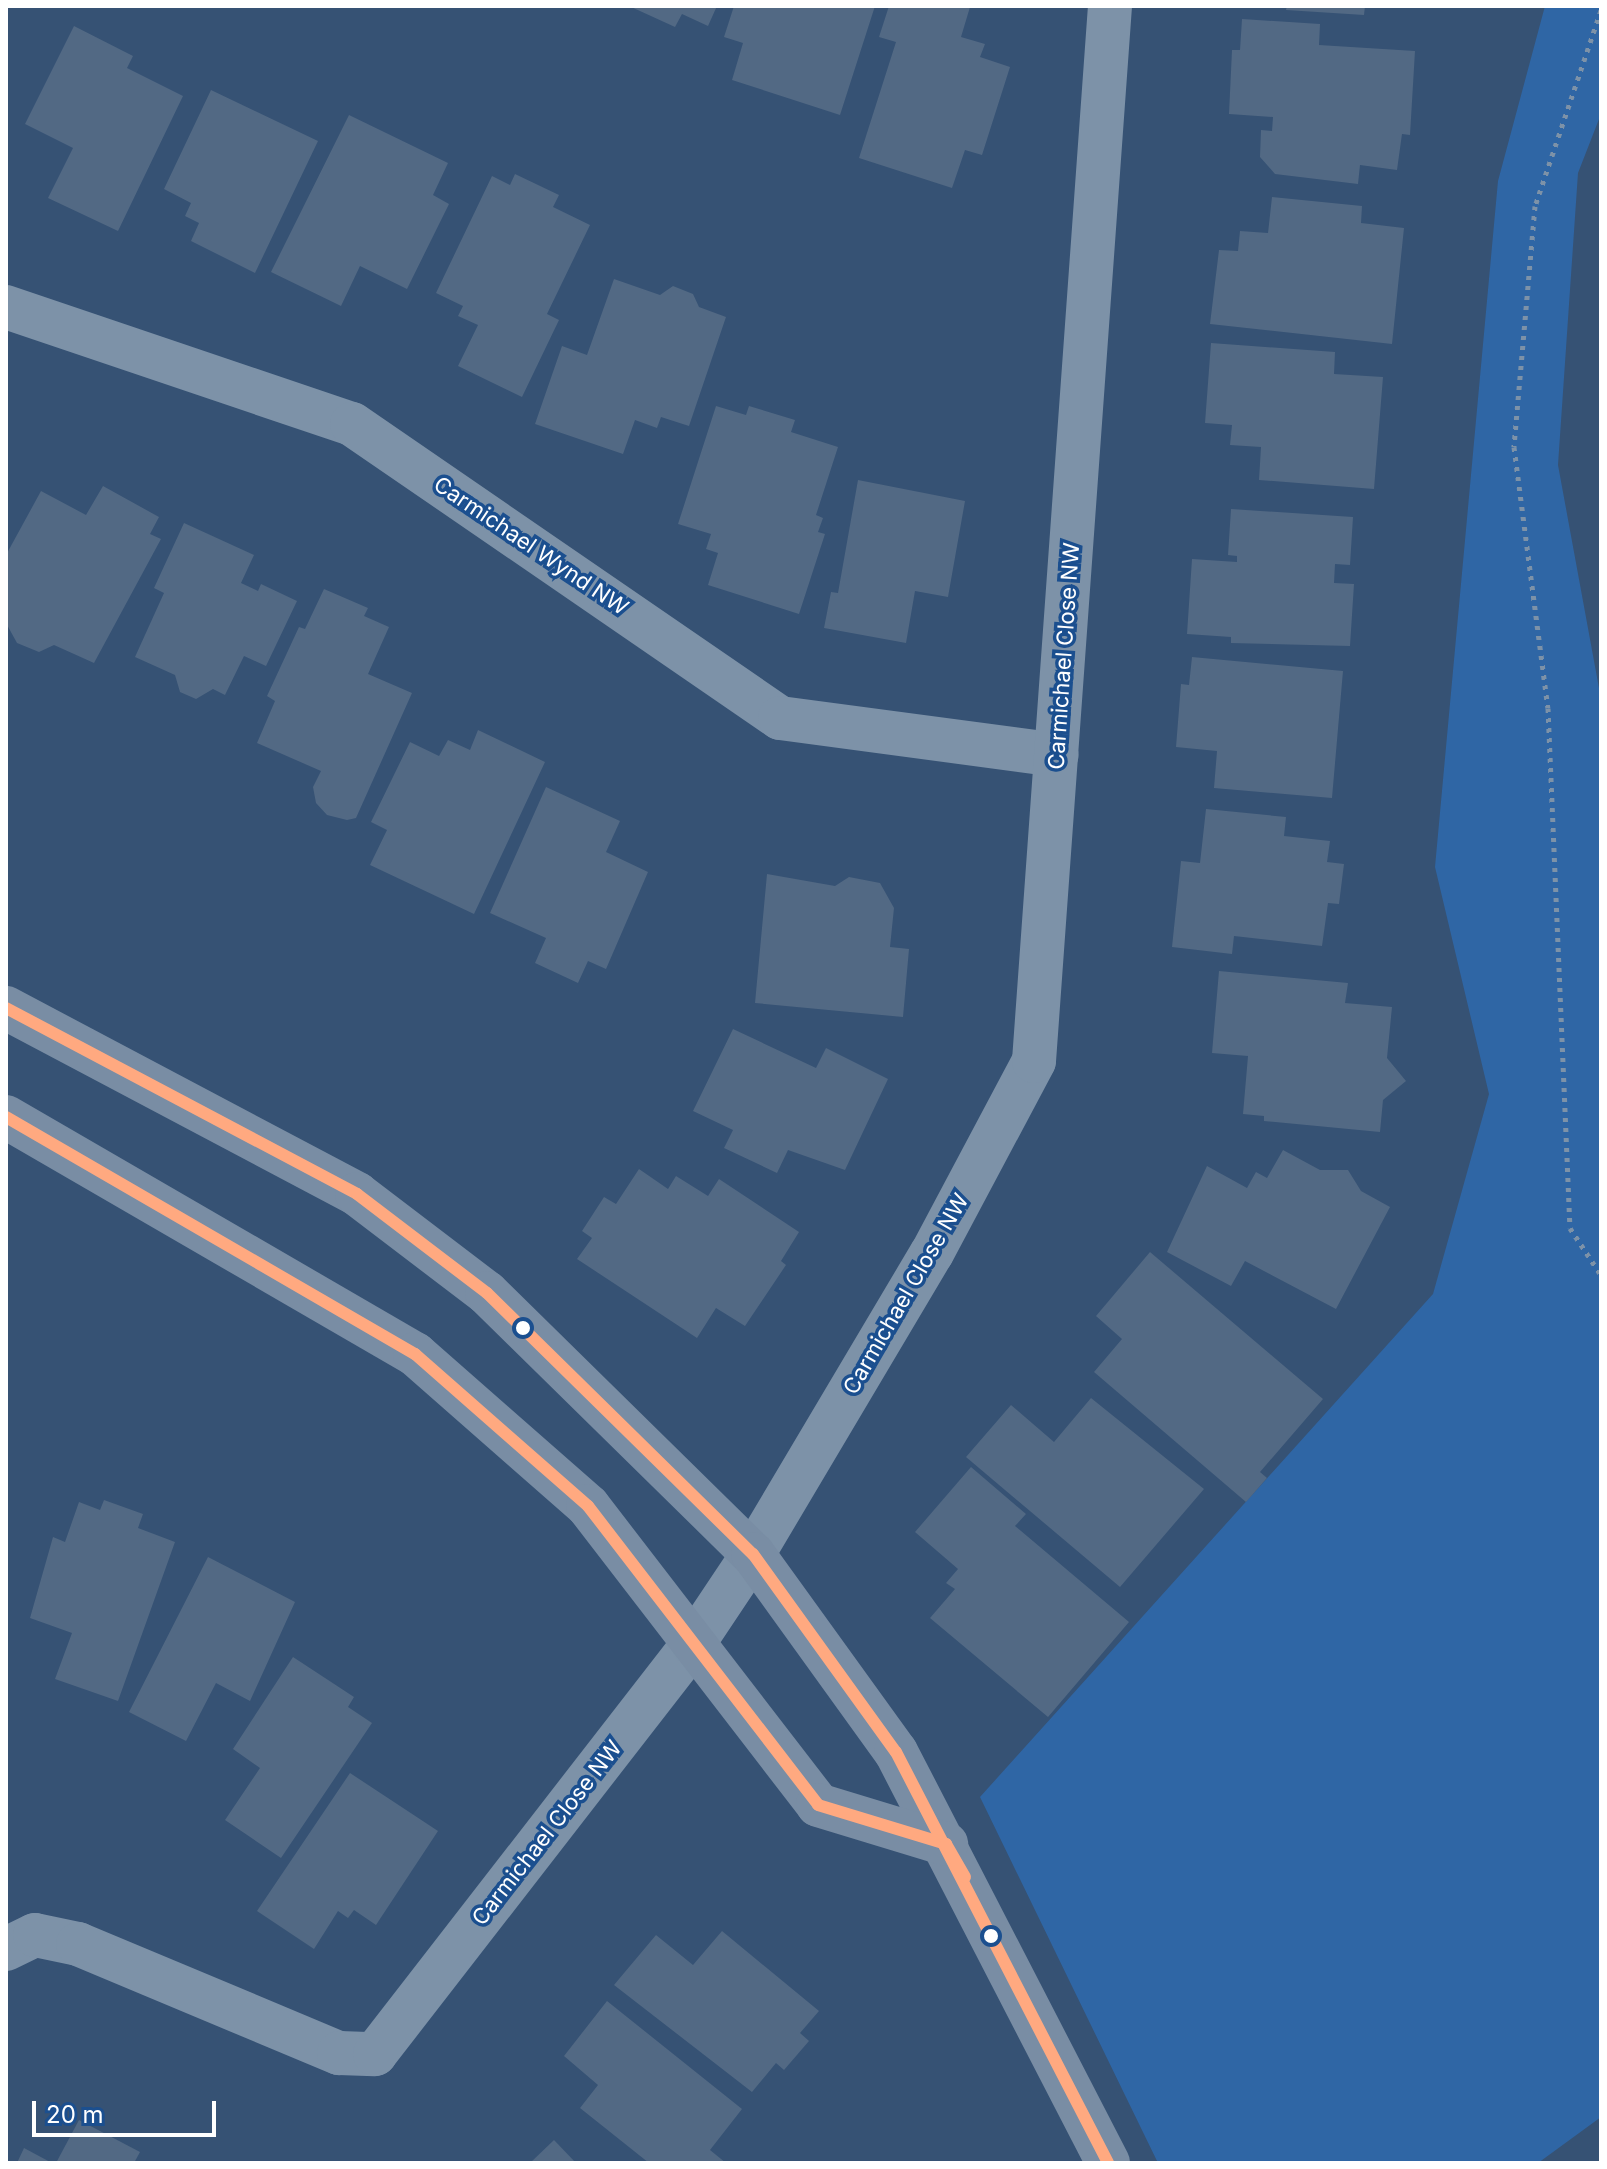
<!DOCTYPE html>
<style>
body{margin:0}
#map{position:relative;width:1607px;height:2169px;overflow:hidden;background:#365274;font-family:Inter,sans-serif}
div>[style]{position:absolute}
.green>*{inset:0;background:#2f66a5}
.building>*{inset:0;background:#526984}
.path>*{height:5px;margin-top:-2.5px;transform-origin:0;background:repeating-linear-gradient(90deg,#7d92a8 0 4px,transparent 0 10px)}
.street>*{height:44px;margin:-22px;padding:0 22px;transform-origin:22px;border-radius:22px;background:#7d92a8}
.secondary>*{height:44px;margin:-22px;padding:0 22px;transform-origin:22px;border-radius:22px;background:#798da4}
.bus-1>*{height:12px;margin:-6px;padding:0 6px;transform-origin:6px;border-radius:6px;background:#ffa980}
.dots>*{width:22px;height:22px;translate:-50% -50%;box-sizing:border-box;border:4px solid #1b4f8f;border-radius:50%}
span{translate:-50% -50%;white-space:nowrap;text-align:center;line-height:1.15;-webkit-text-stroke:7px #1b4f8f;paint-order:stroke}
.street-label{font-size:22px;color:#fff}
.frame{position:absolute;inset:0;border:8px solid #fff;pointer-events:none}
.scale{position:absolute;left:32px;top:2101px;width:184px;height:36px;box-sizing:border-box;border:4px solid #fff;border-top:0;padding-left:10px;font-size:24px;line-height:28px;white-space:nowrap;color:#fff;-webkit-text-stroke:6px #1b4f8f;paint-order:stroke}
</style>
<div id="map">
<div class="green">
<div style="clip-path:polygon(1545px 6px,1601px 6px,1601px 114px,1578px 173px,1558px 465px,1601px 699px,1601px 2117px,1538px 2163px,1158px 2163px,980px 1797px,1433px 1294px,1489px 1094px,1435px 867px,1498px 181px)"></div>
</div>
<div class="building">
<div style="clip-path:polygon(629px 6px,717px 6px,708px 26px,682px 14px,675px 27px)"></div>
<div style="clip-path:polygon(734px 6px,875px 6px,840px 115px,732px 80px,743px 43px,724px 37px)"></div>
<div style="clip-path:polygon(889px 6px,970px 7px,961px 37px,985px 44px,980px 57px,1010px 67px,982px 155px,965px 150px,952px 188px,859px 158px,896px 42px,879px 37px)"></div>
<div style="clip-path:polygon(1287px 6px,1365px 6px,1364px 15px,1286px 10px)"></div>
<div style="clip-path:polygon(1242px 19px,1320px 24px,1319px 45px,1415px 51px,1410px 135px,1402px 134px,1397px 170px,1360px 165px,1358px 184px,1275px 174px,1260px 157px,1261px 130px,1272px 131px,1273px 117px,1229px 114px,1232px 50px,1240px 50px)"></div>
<div style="clip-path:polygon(74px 26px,133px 56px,127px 68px,183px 96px,118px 231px,48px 198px,73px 148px,25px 124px)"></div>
<div style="clip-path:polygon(211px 90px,318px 141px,255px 273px,191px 241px,199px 223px,185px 216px,191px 203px,164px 189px)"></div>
<div style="clip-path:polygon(349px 115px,448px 163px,433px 195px,449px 204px,407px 289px,360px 266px,341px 306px,271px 272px)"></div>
<div style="clip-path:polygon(515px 174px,559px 195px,553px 207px,590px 225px,547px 314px,559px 320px,522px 397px,458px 366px,478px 325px,458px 316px,463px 306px,436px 293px,492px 176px,510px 185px)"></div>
<div style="clip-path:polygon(1272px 197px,1362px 206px,1361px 223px,1404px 228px,1392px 344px,1210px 324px,1219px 250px,1238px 251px,1240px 231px,1268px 233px)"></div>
<div style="clip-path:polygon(614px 279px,660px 295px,673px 286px,693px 294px,699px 307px,726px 317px,689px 426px,661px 417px,657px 428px,635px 420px,623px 454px,535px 424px,562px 346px,587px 355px)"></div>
<div style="clip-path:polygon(1211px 343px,1335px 352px,1334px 374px,1383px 377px,1374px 489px,1259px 480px,1261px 447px,1230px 445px,1232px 425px,1205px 423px)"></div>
<div style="clip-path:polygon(716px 406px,746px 415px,749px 406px,795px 420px,791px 432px,838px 447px,816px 515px,823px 518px,818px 532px,825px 534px,799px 614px,708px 585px,718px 553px,706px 549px,711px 534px,678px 524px)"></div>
<div style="clip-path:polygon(858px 480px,965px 501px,948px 597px,915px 591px,906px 643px,824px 628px,831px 592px,838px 593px)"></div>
<div style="clip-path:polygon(103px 486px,159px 517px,150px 534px,161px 539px,94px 663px,54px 645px,39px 652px,17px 643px,6px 623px,6px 555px,41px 491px,86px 515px)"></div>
<div style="clip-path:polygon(1231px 509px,1353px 517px,1350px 565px,1335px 564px,1334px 583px,1354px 584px,1350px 646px,1231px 643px,1231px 637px,1187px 634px,1192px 559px,1237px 562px,1237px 556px,1228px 555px)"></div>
<div style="clip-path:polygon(184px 523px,254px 555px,241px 583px,258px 591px,261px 584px,297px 601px,266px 666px,244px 656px,225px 695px,213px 689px,196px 699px,180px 692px,175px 675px,135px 657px,164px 593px,154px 588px)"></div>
<div style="clip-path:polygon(324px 589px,368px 608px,364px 616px,389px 627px,368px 674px,412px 693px,356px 818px,347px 820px,327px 815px,316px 803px,313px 787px,321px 771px,257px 743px,275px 701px,267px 696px,299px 627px,305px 629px)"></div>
<div style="clip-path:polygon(1192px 657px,1343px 671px,1332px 798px,1214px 788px,1217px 751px,1176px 747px,1181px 684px,1189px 685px)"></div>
<div style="clip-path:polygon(478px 730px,545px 762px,474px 914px,370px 865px,387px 830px,371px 822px,410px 742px,439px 756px,448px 740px,470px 750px)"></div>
<div style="clip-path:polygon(546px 787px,620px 821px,606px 852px,648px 872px,606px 969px,588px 961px,578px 983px,535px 963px,546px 938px,490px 913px)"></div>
<div style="clip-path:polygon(1206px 809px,1286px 817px,1284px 836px,1330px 841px,1327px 862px,1344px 864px,1339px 904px,1328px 903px,1322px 946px,1234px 936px,1232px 954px,1172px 947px,1181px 861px,1200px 863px)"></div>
<div style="clip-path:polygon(767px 874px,835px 886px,849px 877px,880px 883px,894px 908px,890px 947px,909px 949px,903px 1017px,755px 1003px)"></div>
<div style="clip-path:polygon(1219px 971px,1348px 983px,1345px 1003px,1392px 1007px,1387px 1058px,1406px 1081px,1383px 1100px,1380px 1132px,1264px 1121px,1264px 1116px,1243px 1114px,1248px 1056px,1212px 1053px)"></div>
<div style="clip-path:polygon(733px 1029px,816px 1068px,826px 1048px,888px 1079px,845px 1170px,788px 1150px,777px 1173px,724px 1148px,733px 1130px,693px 1111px)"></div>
<div style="clip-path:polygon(1283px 1150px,1320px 1170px,1348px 1170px,1361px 1191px,1390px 1207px,1336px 1309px,1245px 1261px,1231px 1286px,1167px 1252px,1207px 1166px,1247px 1188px,1256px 1172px,1267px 1178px)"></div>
<div style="clip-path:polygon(639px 1169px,668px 1189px,676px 1176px,708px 1196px,719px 1179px,799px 1232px,781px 1261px,786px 1265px,745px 1326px,716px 1308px,697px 1338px,577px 1259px,592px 1238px,582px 1231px,604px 1197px,616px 1204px)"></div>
<div style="clip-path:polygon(1150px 1252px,1323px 1399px,1260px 1472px,1267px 1478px,1246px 1502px,1094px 1372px,1122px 1339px,1096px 1316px)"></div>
<div style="clip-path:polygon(1091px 1398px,1204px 1489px,1120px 1587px,966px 1457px,1011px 1405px,1054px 1442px)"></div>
<div style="clip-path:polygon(971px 1467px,1026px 1514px,1015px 1526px,1129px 1622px,1048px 1717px,930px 1618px,955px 1589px,946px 1583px,958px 1569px,915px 1532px)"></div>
<div style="clip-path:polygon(104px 1500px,143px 1514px,138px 1528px,175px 1542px,118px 1701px,55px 1679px,72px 1633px,30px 1618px,53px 1537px,65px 1542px,79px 1502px,100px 1510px)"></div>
<div style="clip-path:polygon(208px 1557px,295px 1602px,250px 1701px,216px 1683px,186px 1741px,129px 1712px)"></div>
<div style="clip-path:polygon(293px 1657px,354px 1697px,348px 1707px,372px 1723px,281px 1858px,225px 1820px,260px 1768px,233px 1749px)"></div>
<div style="clip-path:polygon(350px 1773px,438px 1831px,376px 1925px,354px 1910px,348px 1918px,338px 1911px,314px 1949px,257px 1911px)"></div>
<div style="clip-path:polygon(722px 1931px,819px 2011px,800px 2033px,809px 2041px,784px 2070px,776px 2063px,752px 2092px,614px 1985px,656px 1935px,693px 1965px)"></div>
<div style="clip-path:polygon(607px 2001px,742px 2109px,710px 2150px,726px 2163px,649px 2163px,580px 2108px,598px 2085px,564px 2056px)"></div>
<div style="clip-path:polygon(79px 2120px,140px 2152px,134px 2163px,56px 2163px)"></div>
<div style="clip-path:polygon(554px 2140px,576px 2163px,530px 2163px)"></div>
<div style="clip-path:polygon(24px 2148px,52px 2163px,17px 2163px)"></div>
</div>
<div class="path">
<div style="left:1601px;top:10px;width:207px;rotate:108.6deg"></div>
<div style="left:1535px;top:206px;width:242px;rotate:95deg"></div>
<div style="left:1514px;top:447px;width:263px;rotate:82.6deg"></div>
<div style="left:1548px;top:708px;width:520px;rotate:87.58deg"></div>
<div style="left:1570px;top:1228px;width:56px;rotate:56.6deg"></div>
</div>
<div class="street">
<div style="left:6px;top:307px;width:365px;rotate:18.7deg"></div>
<div style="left:352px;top:424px;width:519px;rotate:34.49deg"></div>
<div style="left:780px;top:718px;width:279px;rotate:7.6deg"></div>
<div style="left:6px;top:1949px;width:32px;rotate:-26deg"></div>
<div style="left:35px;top:1935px;width:44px;rotate:11.8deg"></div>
<div style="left:78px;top:1944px;width:283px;rotate:22.7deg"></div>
<div style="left:339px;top:2053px;width:36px;rotate:2deg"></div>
<div style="left:375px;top:2054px;width:519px;rotate:-52.2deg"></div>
<div style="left:693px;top:1644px;width:108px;rotate:-56.3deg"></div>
<div style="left:753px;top:1554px;width:350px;rotate:-59.3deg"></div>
<div style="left:932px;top:1253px;width:217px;rotate:-62deg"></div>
<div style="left:1034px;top:1061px;width:1058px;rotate:-85.88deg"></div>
</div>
<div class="secondary">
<div style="left:6px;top:1008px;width:397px;rotate:27.9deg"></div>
<div style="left:357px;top:1194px;width:163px;rotate:37.3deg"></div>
<div style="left:487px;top:1293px;width:373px;rotate:44.5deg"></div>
<div style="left:753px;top:1554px;width:244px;rotate:54.2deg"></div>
<div style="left:896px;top:1752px;width:462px;rotate:62.7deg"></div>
<div style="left:6px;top:1117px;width:473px;rotate:30.1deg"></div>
<div style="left:415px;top:1354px;width:230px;rotate:41.3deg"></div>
<div style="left:588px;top:1506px;width:377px;rotate:52.4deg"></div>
<div style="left:818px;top:1805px;width:134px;rotate:16.9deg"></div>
</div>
<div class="bus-1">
<div style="left:6px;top:1008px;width:397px;rotate:27.9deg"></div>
<div style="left:357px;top:1194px;width:163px;rotate:37.3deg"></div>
<div style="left:487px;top:1293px;width:373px;rotate:44.5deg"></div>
<div style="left:753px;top:1554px;width:244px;rotate:54.2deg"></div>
<div style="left:896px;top:1752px;width:462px;rotate:62.7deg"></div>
<div style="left:6px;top:1117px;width:473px;rotate:30.1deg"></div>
<div style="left:415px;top:1354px;width:230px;rotate:41.3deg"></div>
<div style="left:588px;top:1506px;width:377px;rotate:52.4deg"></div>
<div style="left:818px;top:1805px;width:134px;rotate:16.9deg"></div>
<div style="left:946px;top:1844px;width:38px;rotate:60deg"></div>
</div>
<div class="dots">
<div style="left:523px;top:1328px;background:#fff"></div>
<div style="left:991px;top:1936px;background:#fff"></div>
</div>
<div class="street-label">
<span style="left:531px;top:546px;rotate:34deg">Carmichael Wynd NW</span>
<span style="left:1064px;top:656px;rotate:-86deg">Carmichael Close NW</span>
<span style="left:906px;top:1294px;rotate:-60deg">Carmichael Close NW</span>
<span style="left:547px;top:1833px;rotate:-52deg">Carmichael Close NW</span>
</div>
<div class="frame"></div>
<div class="scale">20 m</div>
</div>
